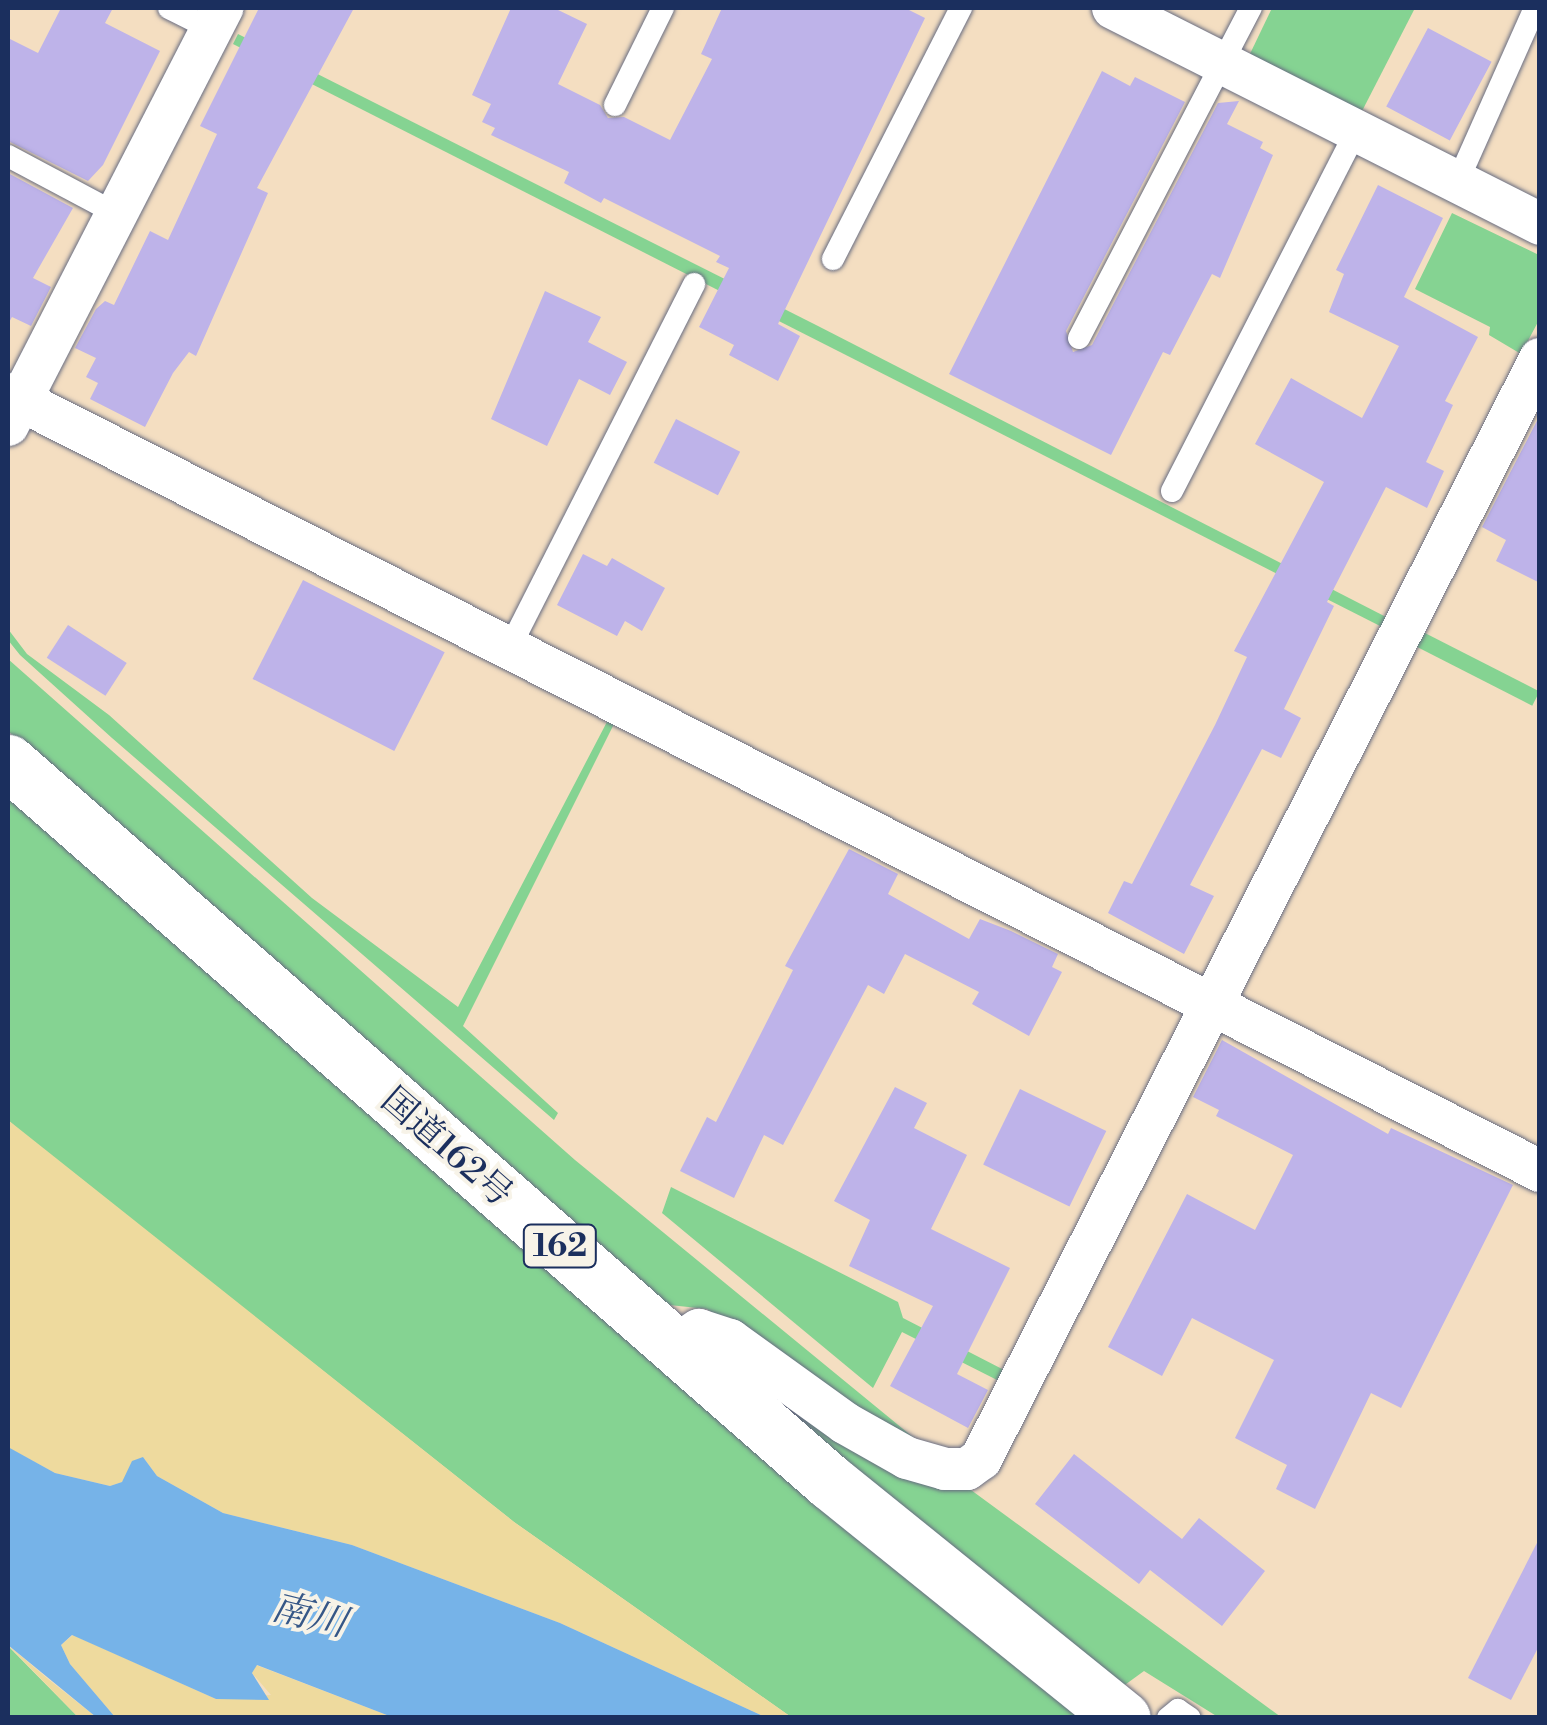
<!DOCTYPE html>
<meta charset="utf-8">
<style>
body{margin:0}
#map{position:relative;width:1547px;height:1725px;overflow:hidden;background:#f4dec1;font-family:"Libre Bodoni","Noto Serif JP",serif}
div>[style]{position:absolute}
.green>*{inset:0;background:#85d392;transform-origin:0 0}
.sand>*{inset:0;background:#eeda9e}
.water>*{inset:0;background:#76b3e8}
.building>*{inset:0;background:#beb3e9;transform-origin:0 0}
.roads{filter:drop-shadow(0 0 2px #676c81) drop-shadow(0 0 2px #676c81)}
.service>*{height:22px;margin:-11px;padding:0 11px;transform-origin:11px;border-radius:11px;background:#fff}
.minor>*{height:42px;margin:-21px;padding:0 21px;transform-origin:21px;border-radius:21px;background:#fff}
.trunk>*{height:55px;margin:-27.5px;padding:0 27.5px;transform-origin:27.5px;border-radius:27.5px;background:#fff}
span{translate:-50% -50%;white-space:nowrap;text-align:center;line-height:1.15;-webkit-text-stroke:8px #f7f3e8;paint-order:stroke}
.shield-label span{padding:2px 8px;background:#f7f3e8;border:2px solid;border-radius:8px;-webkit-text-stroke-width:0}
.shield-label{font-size:32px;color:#1b2f5e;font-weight:700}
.street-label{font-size:35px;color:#1b2f5e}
.water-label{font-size:38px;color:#365787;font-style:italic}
.frame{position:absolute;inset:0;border:10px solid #1b2f5e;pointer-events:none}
</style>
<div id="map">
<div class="green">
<div style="clip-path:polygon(1272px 8px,1415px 8px,1360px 115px,1248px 58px)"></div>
<div style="clip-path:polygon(238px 34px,818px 326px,1390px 619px,1384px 628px,233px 44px)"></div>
<div style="clip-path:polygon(1452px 213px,1539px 255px,1539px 320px,1521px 354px,1489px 335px,1490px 327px,1415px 289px)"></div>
<div style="clip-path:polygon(8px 629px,27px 654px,109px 715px,312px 898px,458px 1007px,609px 718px,616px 720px,463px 1026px,558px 1113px,554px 1120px,112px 738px,20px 655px,8px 640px)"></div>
<div style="left:1421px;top:631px;width:133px;height:16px;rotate:27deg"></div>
<div style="clip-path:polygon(8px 659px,575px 1160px,925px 1447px,839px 1404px,707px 1309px,660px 1304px,8px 731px)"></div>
<div style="clip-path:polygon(8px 793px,1086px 1717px,791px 1717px,514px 1522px,21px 1132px,8px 1120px)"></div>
<div style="clip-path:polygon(671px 1187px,898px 1302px,903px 1318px,1006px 1371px,1001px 1382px,902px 1332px,873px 1388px,662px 1213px)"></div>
<div style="clip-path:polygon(732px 1358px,938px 1484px,971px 1490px,1281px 1717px,1218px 1717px,1144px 1671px,1122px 1687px,841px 1461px)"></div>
<div style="clip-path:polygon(8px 1646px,78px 1717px,8px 1717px)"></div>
</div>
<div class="sand">
<div style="clip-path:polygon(8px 1120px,514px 1522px,791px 1717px,765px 1717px,560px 1623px,352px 1545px,223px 1513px,157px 1476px,143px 1457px,122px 1482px,110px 1486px,55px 1473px,9px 1448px)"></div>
<div style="clip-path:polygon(73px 1635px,216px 1699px,271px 1695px,252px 1673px,256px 1665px,392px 1717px,115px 1717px,70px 1664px,61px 1645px)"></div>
<div style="clip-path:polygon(8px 1645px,48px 1679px,96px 1717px,78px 1717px)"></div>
</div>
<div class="water">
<div style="clip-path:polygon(8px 1447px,55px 1473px,110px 1486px,122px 1482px,132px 1461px,143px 1457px,157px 1476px,223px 1513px,352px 1545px,560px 1623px,765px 1717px,392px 1717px,257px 1665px,252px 1673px,269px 1700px,216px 1699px,72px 1635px,61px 1645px,70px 1664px,115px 1717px,96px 1717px,8px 1645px)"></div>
</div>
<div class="building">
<div style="clip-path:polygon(61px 8px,113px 8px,105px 23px,160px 51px,103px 165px,88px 181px,8px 141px,8px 38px,38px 53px)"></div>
<div style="clip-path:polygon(259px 8px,354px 8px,257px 188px,268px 193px,196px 356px,189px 352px,173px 373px,145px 427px,90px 399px,98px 383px,86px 377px,96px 358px,75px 348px,96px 309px,105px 301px,114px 305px,150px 231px,168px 240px,217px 134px,200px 126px)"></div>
<div style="clip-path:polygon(511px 8px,554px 8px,587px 24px,558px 84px,600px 105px,608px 118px,624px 117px,670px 140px,712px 59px,701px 54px,722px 8px,905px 8px,925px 18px,778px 324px,800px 336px,778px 381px,729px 355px,734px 345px,699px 327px,729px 268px,716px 262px,720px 256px,604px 198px,601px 203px,564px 183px,569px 172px,491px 135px,495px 128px,482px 122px,491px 104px,472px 95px)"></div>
<div style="left:1428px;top:28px;width:72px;height:89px;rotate:28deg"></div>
<div style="clip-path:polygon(1102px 71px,1130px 86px,1135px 77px,1185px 102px,1066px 331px,1073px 352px,1092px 345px,1218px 103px,1239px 101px,1227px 124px,1263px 142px,1260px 148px,1273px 155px,1220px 278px,1212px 274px,1170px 355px,1163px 352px,1111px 455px,949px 374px)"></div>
<div style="clip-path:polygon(8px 173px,73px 208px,33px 278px,51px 287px,31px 326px,12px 317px,8px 324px)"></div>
<div style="clip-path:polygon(1378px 185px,1443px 218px,1404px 297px,1478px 337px,1445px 401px,1453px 405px,1426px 462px,1444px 471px,1427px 508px,1386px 487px,1327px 602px,1334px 606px,1284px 709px,1301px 718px,1281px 758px,1262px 749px,1190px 885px,1214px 896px,1184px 954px,1108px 913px,1124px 881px,1132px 884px,1215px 725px,1247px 657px,1234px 651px,1324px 482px,1255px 444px,1291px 378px,1362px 418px,1399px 346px,1329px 312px,1344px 274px,1336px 270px)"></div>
<div style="clip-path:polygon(545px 291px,601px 317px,588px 342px,627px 362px,610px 395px,579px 379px,547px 446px,491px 419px)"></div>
<div style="clip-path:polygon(1540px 415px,1540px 583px,1496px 561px,1506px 540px,1482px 527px)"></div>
<div style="left:676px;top:419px;width:72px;height:49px;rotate:27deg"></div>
<div style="clip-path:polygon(583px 554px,607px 566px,612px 558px,665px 588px,642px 631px,625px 621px,617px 636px,557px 605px)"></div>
<div style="left:303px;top:580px;width:159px;height:111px;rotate:27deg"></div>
<div style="left:68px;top:625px;width:70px;height:39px;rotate:33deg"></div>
<div style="clip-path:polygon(849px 849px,898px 874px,888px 894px,969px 939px,980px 919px,1011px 931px,1058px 954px,1052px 967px,1062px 972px,1029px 1036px,972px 1004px,979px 992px,905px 954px,884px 994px,868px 985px,783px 1145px,764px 1135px,734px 1198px,680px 1171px,707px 1117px,716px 1122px,793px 970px,785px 966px)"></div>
<div style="clip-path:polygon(1222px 1040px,1388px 1134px,1391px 1128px,1513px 1185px,1401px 1408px,1371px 1393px,1315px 1509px,1276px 1489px,1287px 1465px,1235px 1438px,1274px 1360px,1192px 1318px,1162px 1376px,1108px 1347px,1187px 1194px,1255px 1230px,1293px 1155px,1216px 1116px,1219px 1110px,1193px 1097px)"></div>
<div style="clip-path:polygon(895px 1087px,927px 1103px,914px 1128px,967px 1155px,931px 1229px,1010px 1268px,957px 1374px,988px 1390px,968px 1428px,890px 1386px,933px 1306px,849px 1266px,870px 1220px,834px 1201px)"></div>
<div style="left:1020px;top:1089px;width:96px;height:84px;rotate:26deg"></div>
<div style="clip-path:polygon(1074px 1454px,1182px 1539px,1199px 1518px,1265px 1571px,1222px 1626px,1150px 1570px,1139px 1584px,1035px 1504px)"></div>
<div style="clip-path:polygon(1540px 1537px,1540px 1644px,1511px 1700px,1468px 1678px)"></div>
</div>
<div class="roads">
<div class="service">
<div style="left:169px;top:8px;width:47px;rotate:26.6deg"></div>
<div style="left:615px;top:105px;width:108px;rotate:-63.7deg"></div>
<div style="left:8px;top:156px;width:123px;rotate:28deg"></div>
<div style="left:1457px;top:183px;width:192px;rotate:-66deg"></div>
<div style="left:833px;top:259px;width:282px;rotate:-63deg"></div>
<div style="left:1079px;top:338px;width:372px;rotate:-62.5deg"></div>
<div style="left:1172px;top:491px;width:403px;rotate:-62.9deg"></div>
<div style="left:510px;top:647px;width:407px;rotate:-63.1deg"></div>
<div style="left:1168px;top:1718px;width:13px;rotate:-39deg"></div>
<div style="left:1178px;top:1710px;width:14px;rotate:34deg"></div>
</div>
<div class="minor">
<div style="left:1113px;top:8px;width:479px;rotate:26.8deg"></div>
<div style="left:8px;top:394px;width:1718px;rotate:26.89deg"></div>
<div style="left:8px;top:425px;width:469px;rotate:-62.8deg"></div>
<div style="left:675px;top:1346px;width:29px;rotate:-34deg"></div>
<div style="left:699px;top:1330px;width:33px;rotate:18deg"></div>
<div style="left:730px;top:1340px;width:142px;rotate:35.8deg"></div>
<div style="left:845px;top:1423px;width:71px;rotate:29.4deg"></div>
<div style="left:907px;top:1458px;width:40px;rotate:16deg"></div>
<div style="left:945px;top:1469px;width:22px"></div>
<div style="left:967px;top:1469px;width:17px;rotate:-36deg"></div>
<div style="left:981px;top:1459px;width:1234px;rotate:-63.06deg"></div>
</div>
<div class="trunk">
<div style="left:8px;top:762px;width:1093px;rotate:41.22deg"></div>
<div style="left:830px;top:1482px;width:376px;rotate:38.9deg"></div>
</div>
</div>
<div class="shield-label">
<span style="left:560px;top:1246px">162</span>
</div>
<div class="street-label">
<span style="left:446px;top:1148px;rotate:41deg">国道162号</span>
</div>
<div class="water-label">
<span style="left:309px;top:1616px;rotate:14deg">南川</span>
</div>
<div class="frame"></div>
</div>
